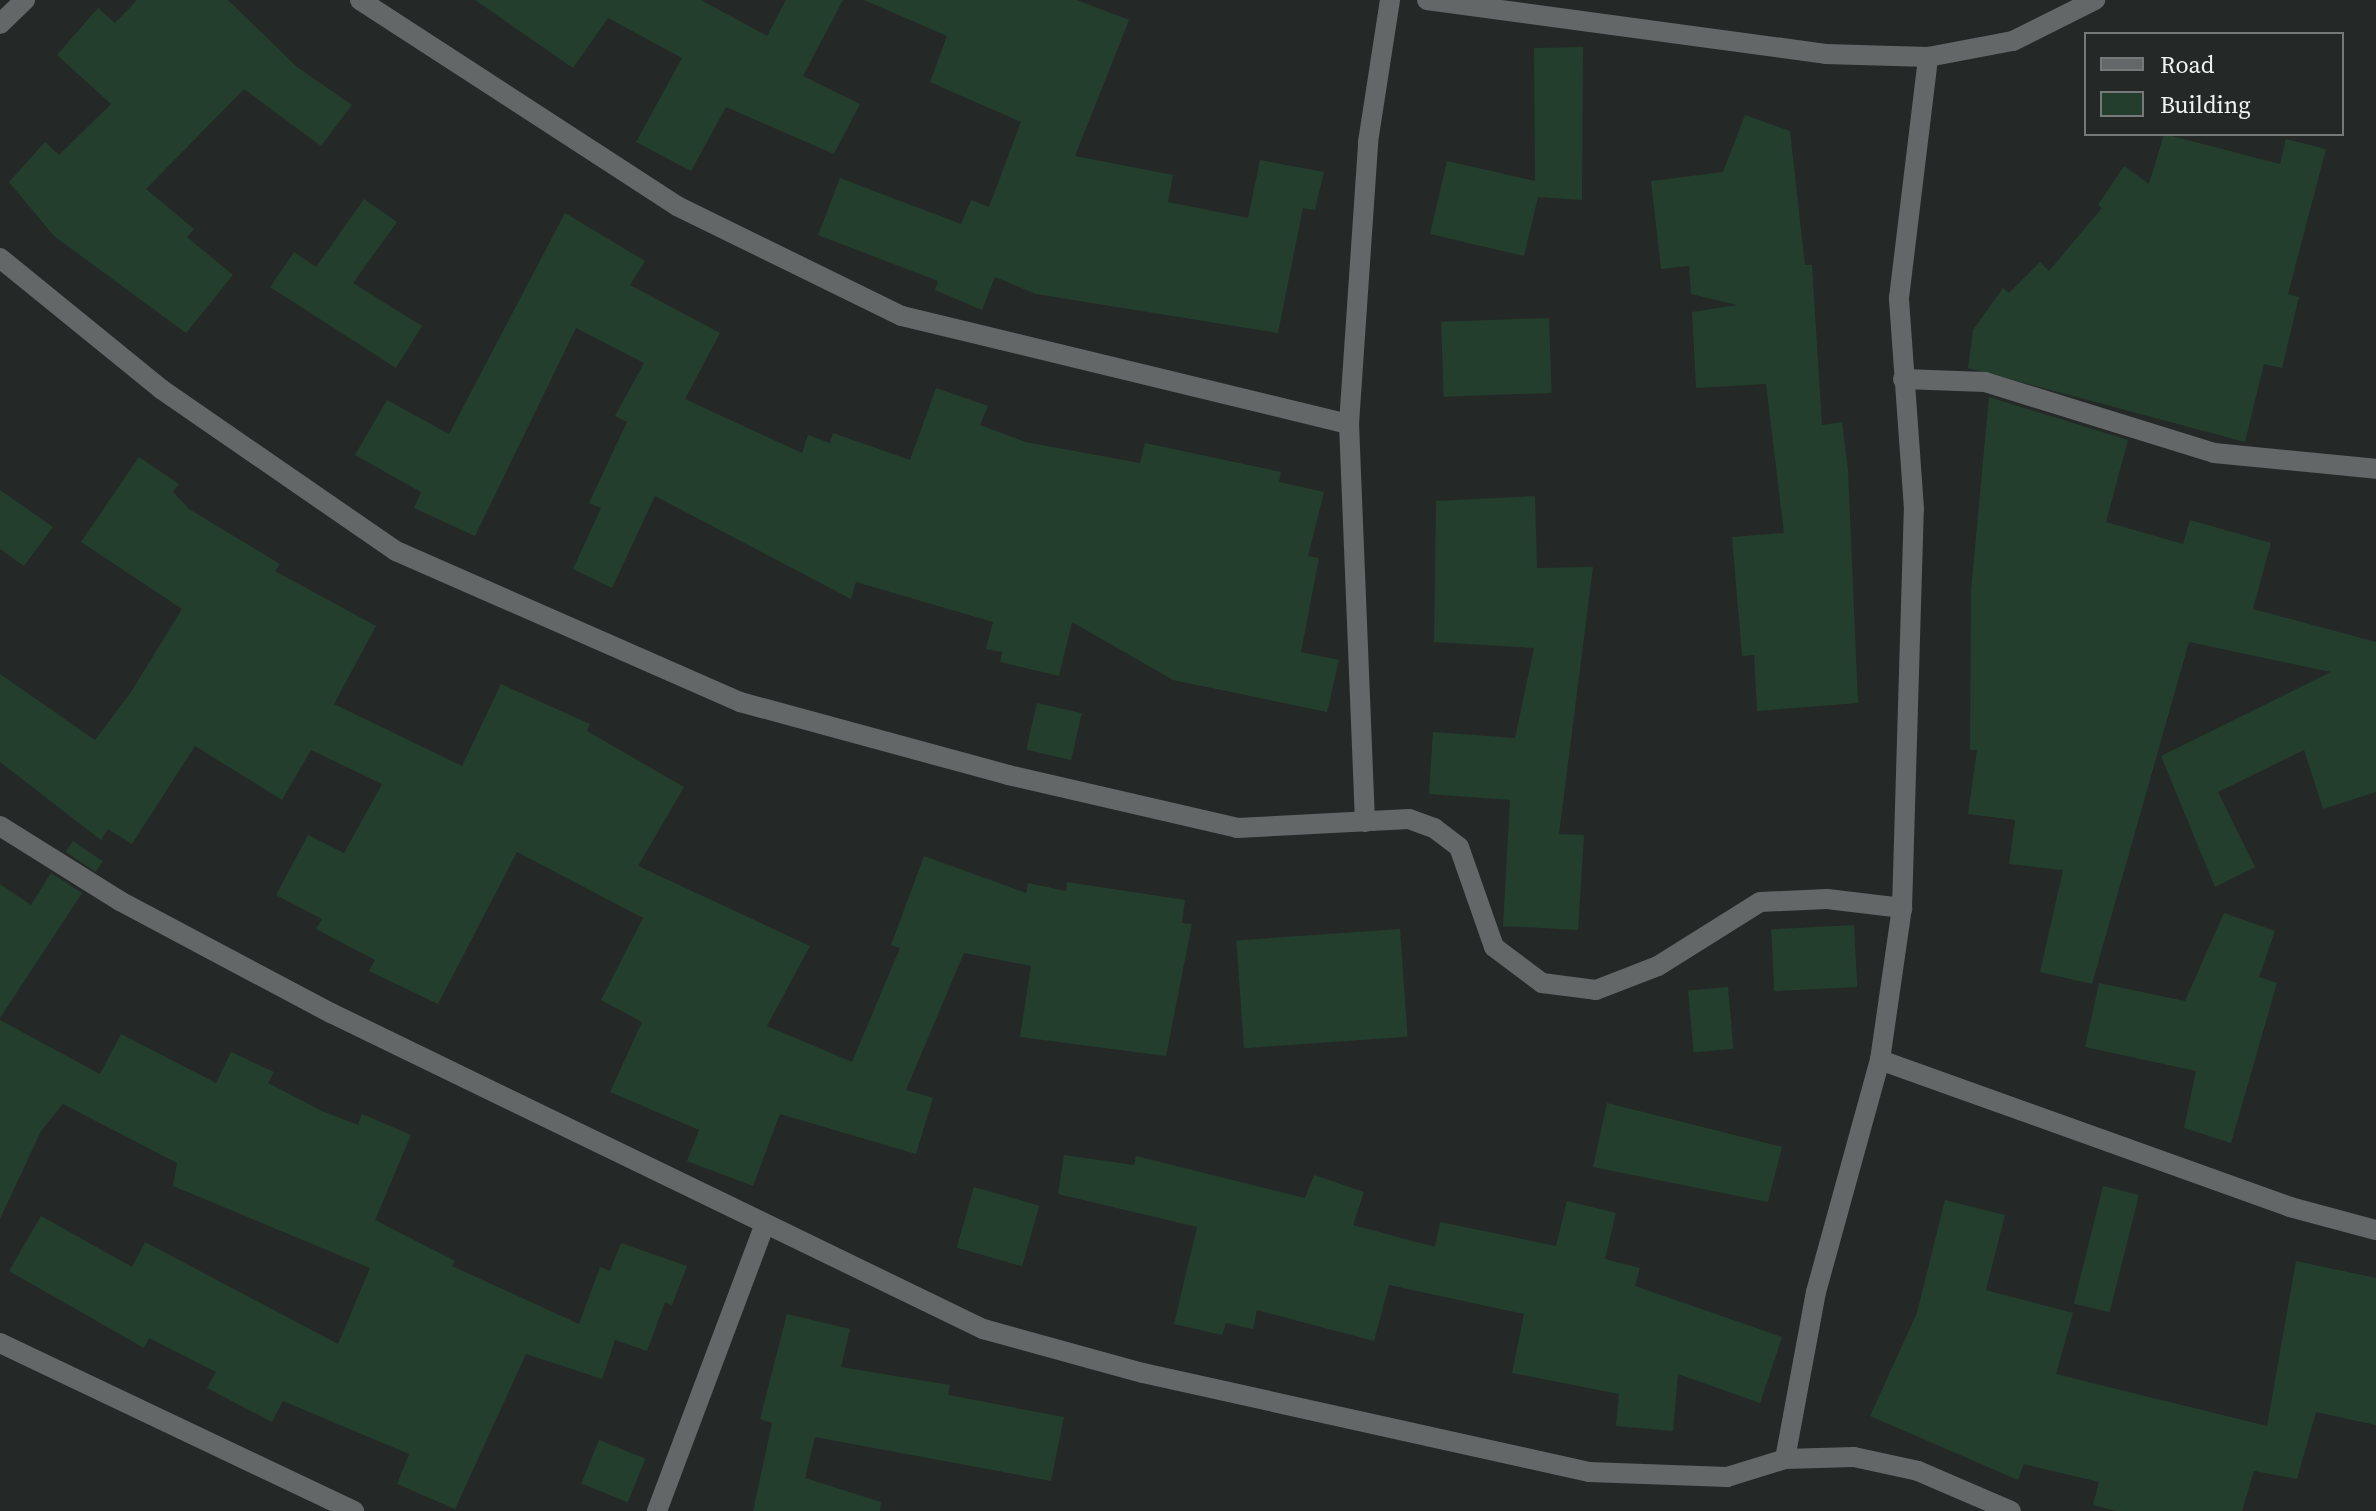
<!DOCTYPE html>
<style>
body{margin:0}
#map{position:relative;width:2376px;height:1511px;overflow:hidden;background:#242928;font-family:"Source Serif 4",serif}
div>[style]{position:absolute}
.building>*{inset:0;background:#233e2c;transform-origin:0 0}
.street>*{height:20px;margin:-10px;padding:0 10px;transform-origin:10px;border-radius:10px;background:#646768}
span{translate:-50% -50%;white-space:nowrap;text-align:center;line-height:1.15;-webkit-text-stroke:6px #242928;paint-order:stroke}
.legend{position:absolute;left:2084px;top:32px;width:260px;height:104px;box-sizing:border-box;background:#242928;border:2px solid #757a79;margin:0;padding:10px 14px;list-style:none;font-size:24px;color:#eff3f2}
.legend li{display:flex;align-items:center;gap:16px;height:40px}
.legend b{width:40px;border:2px solid #757a79}
</style>
<div id="map">
<div class="building">
<div style="clip-path:polygon(137px 0,228px 0,297px 67px,352px 105px,321px 146px,244px 89px,146px 189px,194px 229px,187px 237px,233px 275px,186px 333px,54px 236px,9px 182px,45px 142px,59px 155px,111px 104px,57px 55px,98px 8px,115px 23px)"></div>
<div style="clip-path:polygon(475px 0,701px 0,767px 36px,786px 0,843px 0,803px 76px,860px 104px,834px 154px,726px 107px,691px 171px,636px 142px,682px 58px,608px 18px,573px 68px)"></div>
<div style="clip-path:polygon(864px 0,1077px 0,1129px 20px,1075px 156px,1173px 175px,1168px 202px,1248px 218px,1260px 160px,1324px 172px,1315px 210px,1303px 208px,1278px 333px,1036px 294px,995px 277px,982px 310px,935px 290px,938px 281px,818px 235px,840px 178px,961px 224px,971px 200px,989px 207px,1021px 122px,930px 82px,947px 36px)"></div>
<div style="clip-path:polygon(1583px 47px,1582px 200px,1538px 197px,1524px 256px,1430px 234px,1447px 161px,1535px 181px,1534px 48px)"></div>
<div style="clip-path:polygon(1745px 115px,1790px 131px,1805px 265px,1812px 265px,1822px 425px,1842px 422px,1848px 470px,1858px 703px,1757px 711px,1754px 655px,1742px 656px,1732px 537px,1784px 533px,1766px 384px,1696px 388px,1692px 312px,1737px 305px,1691px 294px,1689px 266px,1661px 269px,1651px 181px,1723px 172px)"></div>
<div style="clip-path:polygon(2164px 134px,2280px 164px,2286px 139px,2326px 149px,2288px 294px,2299px 297px,2282px 368px,2264px 364px,2245px 442px,1968px 368px,1973px 330px,2003px 288px,2009px 293px,2040px 262px,2049px 271px,2102px 208px,2098px 205px,2124px 166px,2149px 184px)"></div>
<div style="clip-path:polygon(364px 199px,397px 222px,353px 283px,422px 326px,396px 368px,270px 287px,294px 252px,316px 267px)"></div>
<div style="clip-path:polygon(565px 213px,645px 261px,630px 285px,720px 333px,685px 399px,802px 453px,808px 435px,830px 443px,833px 433px,910px 460px,936px 388px,988px 406px,980px 425px,1025px 442px,1140px 463px,1145px 443px,1281px 472px,1279px 482px,1324px 492px,1308px 556px,1319px 558px,1301px 652px,1339px 660px,1327px 712px,1173px 680px,1072px 622px,1059px 676px,1000px 662px,1002px 652px,986px 649px,993px 622px,856px 582px,851px 599px,655px 496px,612px 588px,573px 569px,601px 508px,589px 503px,627px 422px,615px 416px,644px 363px,576px 328px,475px 536px,414px 508px,421px 492px,355px 455px,387px 400px,449px 434px)"></div>
<div style="left:1549px;top:318px;width:75px;height:108px;rotate:88deg"></div>
<div style="clip-path:polygon(1989px 397px,2128px 440px,2106px 522px,2183px 544px,2190px 520px,2271px 543px,2253px 609px,2376px 642px,2376px 792px,2323px 809px,2304px 750px,2218px 792px,2255px 867px,2215px 887px,2161px 756px,2331px 672px,2189px 642px,2092px 984px,2040px 972px,2063px 870px,2009px 864px,2015px 820px,1968px 814px,1977px 750px,1970px 750px,1971px 591px)"></div>
<div style="clip-path:polygon(139px 457px,179px 484px,173px 492px,189px 509px,280px 564px,275px 571px,376px 626px,334px 704px,462px 766px,501px 684px,590px 724px,587px 731px,684px 787px,638px 866px,810px 946px,767px 1026px,852px 1062px,900px 948px,891px 945px,924px 856px,1026px 893px,1028px 883px,1066px 891px,1067px 882px,1185px 900px,1182px 923px,1192px 924px,1166px 1056px,1020px 1037px,1031px 966px,964px 953px,906px 1090px,933px 1098px,916px 1154px,780px 1114px,753px 1186px,687px 1161px,699px 1130px,610px 1092px,642px 1022px,601px 1000px,643px 918px,517px 852px,438px 1004px,369px 971px,375px 960px,316px 929px,322px 919px,276px 895px,308px 835px,344px 853px,382px 784px,311px 750px,282px 800px,195px 746px,132px 844px,108px 829px,101px 840px,0 762px,0 674px,95px 740px,131px 692px,182px 609px,81px 542px)"></div>
<div style="clip-path:polygon(0 490px,53px 527px,24px 566px,0 549px)"></div>
<div style="clip-path:polygon(1535px 496px,1537px 568px,1593px 567px,1559px 834px,1584px 835px,1578px 930px,1503px 926px,1510px 800px,1429px 794px,1433px 732px,1515px 738px,1534px 648px,1434px 642px,1436px 501px)"></div>
<div style="left:1037px;top:703px;width:46px;height:48px;rotate:13deg"></div>
<div style="left:73px;top:841px;width:36px;height:13px;rotate:34deg"></div>
<div style="clip-path:polygon(51px 873px,82px 893px,0 1018px,0 884px,31px 905px)"></div>
<div style="clip-path:polygon(2224px 913px,2275px 931px,2259px 977px,2277px 983px,2231px 1143px,2184px 1128px,2196px 1071px,2085px 1047px,2099px 983px,2185px 1001px)"></div>
<div style="left:1854px;top:925px;width:62px;height:83px;rotate:87deg"></div>
<div style="left:1400px;top:929px;width:108px;height:164px;rotate:86deg"></div>
<div style="left:1728px;top:987px;width:62px;height:40px;rotate:85deg"></div>
<div style="clip-path:polygon(0 1020px,100px 1074px,121px 1034px,216px 1083px,231px 1052px,274px 1072px,268px 1083px,322px 1111px,358px 1125px,362px 1114px,411px 1135px,375px 1220px,455px 1261px,452px 1266px,579px 1324px,600px 1267px,610px 1271px,621px 1243px,687px 1266px,672px 1305px,665px 1302px,647px 1351px,615px 1340px,602px 1379px,526px 1354px,455px 1509px,397px 1484px,409px 1454px,283px 1401px,272px 1422px,207px 1388px,216px 1372px,149px 1338px,144px 1348px,9px 1271px,41px 1216px,132px 1267px,145px 1242px,338px 1344px,370px 1268px,173px 1186px,177px 1163px,63px 1104px,41px 1131px,0 1219px)"></div>
<div style="clip-path:polygon(1607px 1103px,1782px 1147px,1768px 1202px,1593px 1167px)"></div>
<div style="clip-path:polygon(1064px 1155px,1134px 1165px,1136px 1156px,1305px 1198px,1314px 1175px,1364px 1192px,1353px 1225px,1435px 1247px,1440px 1222px,1556px 1246px,1567px 1201px,1616px 1213px,1605px 1259px,1640px 1268px,1635px 1286px,1782px 1337px,1760px 1403px,1678px 1374px,1673px 1431px,1616px 1426px,1619px 1394px,1512px 1373px,1524px 1314px,1389px 1285px,1374px 1341px,1257px 1310px,1253px 1329px,1226px 1323px,1222px 1335px,1174px 1324px,1197px 1227px,1058px 1194px)"></div>
<div style="left:2103px;top:1186px;width:37px;height:121px;rotate:14deg"></div>
<div style="left:974px;top:1187px;width:68px;height:63px;rotate:16deg"></div>
<div style="clip-path:polygon(1945px 1200px,2005px 1215px,1986px 1290px,2073px 1313px,2056px 1374px,2267px 1426px,2296px 1261px,2376px 1278px,2376px 1425px,2316px 1412px,2297px 1479px,2254px 1471px,2242px 1511px,2116px 1511px,2093px 1505px,2099px 1482px,2024px 1464px,2018px 1480px,1870px 1416px,1917px 1313px)"></div>
<div style="clip-path:polygon(787px 1314px,850px 1329px,841px 1367px,950px 1385px,948px 1395px,1064px 1417px,1051px 1481px,815px 1437px,805px 1478px,881px 1502px,880px 1511px,753px 1511px,772px 1423px,760px 1419px)"></div>
<div style="left:599px;top:1440px;width:50px;height:47px;rotate:22deg"></div>
</div>
<div class="street">
<div style="left:360px;top:0;width:378px;rotate:33deg"></div>
<div style="left:677px;top:206px;width:250px;rotate:26.1deg"></div>
<div style="left:902px;top:316px;width:460px;rotate:13.6deg"></div>
<div style="left:1427px;top:0;width:402px;rotate:7.7deg"></div>
<div style="left:1825px;top:54px;width:103px;rotate:1.7deg"></div>
<div style="left:1928px;top:57px;width:86px;rotate:-10.7deg"></div>
<div style="left:2013px;top:41px;width:92px;rotate:-26.6deg"></div>
<div style="left:0;top:24px;width:35px;rotate:-44deg"></div>
<div style="left:0;top:258px;width:208px;rotate:39.1deg"></div>
<div style="left:161px;top:389px;width:285px;rotate:34.6deg"></div>
<div style="left:396px;top:551px;width:376px;rotate:23.7deg"></div>
<div style="left:740px;top:702px;width:278px;rotate:15.2deg"></div>
<div style="left:1008px;top:775px;width:235px;rotate:13deg"></div>
<div style="left:1237px;top:828px;width:172px;rotate:-3deg"></div>
<div style="left:1409px;top:819px;width:27px;rotate:20deg"></div>
<div style="left:1434px;top:828px;width:31px;rotate:37deg"></div>
<div style="left:1459px;top:847px;width:106px;rotate:70.7deg"></div>
<div style="left:1494px;top:947px;width:60px;rotate:36.9deg"></div>
<div style="left:1542px;top:983px;width:54px;rotate:7.4deg"></div>
<div style="left:1596px;top:990px;width:66px;rotate:-21.2deg"></div>
<div style="left:1658px;top:966px;width:120px;rotate:-32.1deg"></div>
<div style="left:1760px;top:902px;width:67px;rotate:-2.6deg"></div>
<div style="left:1827px;top:899px;width:76px;rotate:6.8deg"></div>
<div style="left:1903px;top:379px;width:82px;rotate:2.1deg"></div>
<div style="left:1985px;top:382px;width:240px;rotate:17.2deg"></div>
<div style="left:2214px;top:453px;width:163px;rotate:5.6deg"></div>
<div style="left:1365px;top:822px;width:398px;rotate:-92.3deg"></div>
<div style="left:1349px;top:424px;width:283px;rotate:-86.1deg"></div>
<div style="left:1368px;top:142px;width:144px;rotate:-81.2deg"></div>
<div style="left:0;top:826px;width:142px;rotate:32deg"></div>
<div style="left:120px;top:901px;width:239px;rotate:28deg"></div>
<div style="left:331px;top:1013px;width:725px;rotate:25.86deg"></div>
<div style="left:983px;top:1329px;width:166px;rotate:15.4deg"></div>
<div style="left:1143px;top:1373px;width:457px;rotate:12.5deg"></div>
<div style="left:1589px;top:1472px;width:138px;rotate:2.1deg"></div>
<div style="left:1727px;top:1477px;width:61px;rotate:-17.2deg"></div>
<div style="left:1785px;top:1459px;width:69px;rotate:-1.7deg"></div>
<div style="left:1854px;top:1457px;width:66px;rotate:12.3deg"></div>
<div style="left:1918px;top:1471px;width:101px;rotate:23.3deg"></div>
<div style="left:1880px;top:1060px;width:436px;rotate:19.7deg"></div>
<div style="left:2290px;top:1207px;width:89px;rotate:15deg"></div>
<div style="left:0;top:1343px;width:392px;rotate:25.4deg"></div>
<div style="left:1785px;top:1459px;width:170px;rotate:-79.5deg"></div>
<div style="left:1816px;top:1292px;width:241px;rotate:-74.6deg"></div>
<div style="left:1880px;top:1060px;width:154px;rotate:-81.8deg"></div>
<div style="left:1902px;top:908px;width:399px;rotate:-88.3deg"></div>
<div style="left:1914px;top:509px;width:212px;rotate:-94.1deg"></div>
<div style="left:1899px;top:298px;width:243px;rotate:-83.1deg"></div>
<div style="left:657px;top:1511px;width:303px;rotate:-69.4deg"></div>
</div>
<ul class="legend">
<li><b style="height:10px;background:#646768"></b>Road</li>
<li><b style="height:22px;background:#233e2c"></b>Building</li>
</ul>
</div>
